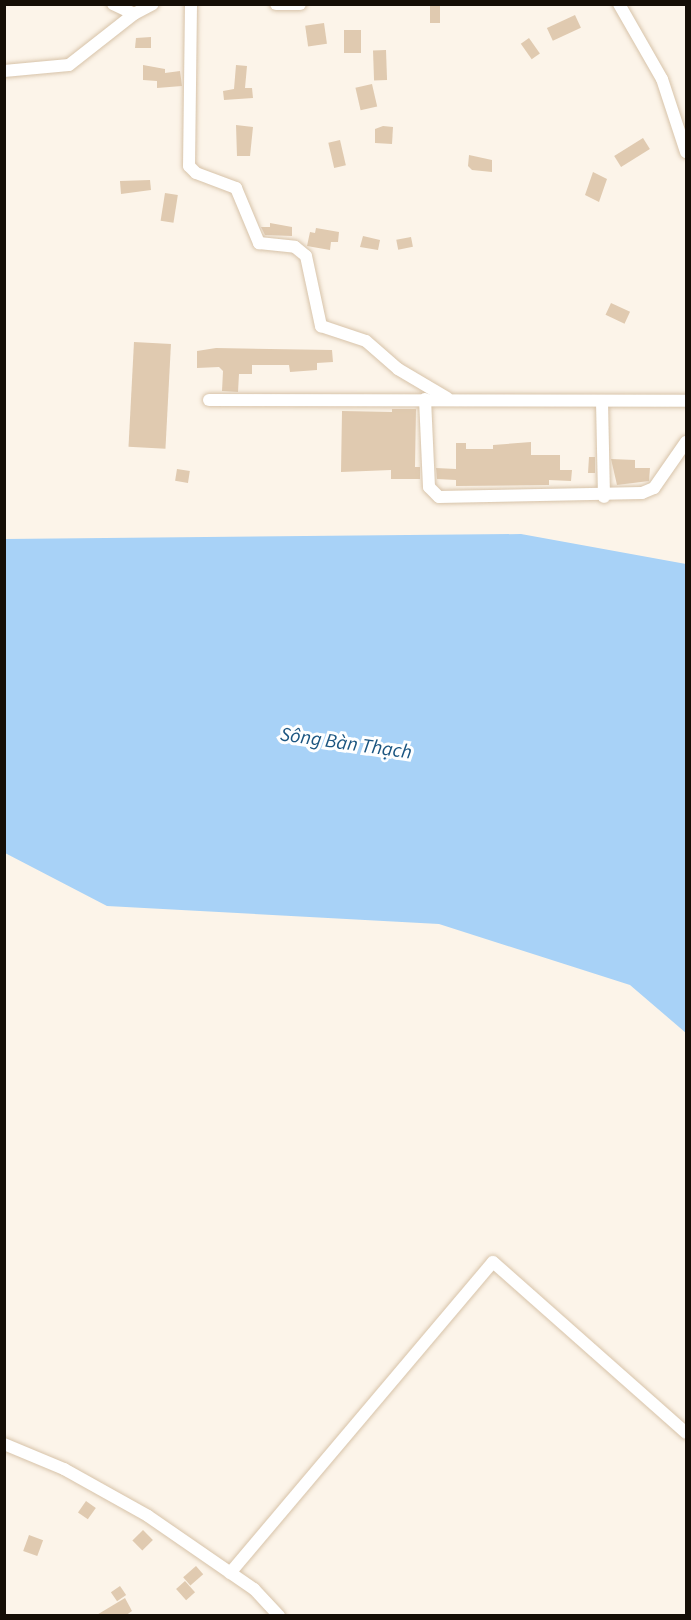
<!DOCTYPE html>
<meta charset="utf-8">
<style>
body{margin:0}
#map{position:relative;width:691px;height:1620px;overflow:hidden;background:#fcf4e9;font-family:"Source Sans 3",sans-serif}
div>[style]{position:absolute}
.water>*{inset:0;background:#a8d2f7}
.building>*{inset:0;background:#e0cab0;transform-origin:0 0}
.roads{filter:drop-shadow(0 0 2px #d7c3a9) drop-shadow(0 0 2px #d7c3a9)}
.street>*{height:12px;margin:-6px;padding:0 6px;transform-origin:6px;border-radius:6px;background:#fff}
span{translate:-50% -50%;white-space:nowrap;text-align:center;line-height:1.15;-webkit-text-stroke:6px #fff;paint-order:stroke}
.water-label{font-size:20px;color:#1b5580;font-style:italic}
.frame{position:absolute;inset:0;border:6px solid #150e06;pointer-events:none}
</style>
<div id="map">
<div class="water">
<div style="clip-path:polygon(521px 534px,686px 564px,686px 1033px,630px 985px,439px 924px,107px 906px,5px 853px,5px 539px)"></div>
</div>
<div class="building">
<div style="left:430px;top:4px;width:10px;height:19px"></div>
<div style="left:575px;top:15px;width:14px;height:31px;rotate:65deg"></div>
<div style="left:324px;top:23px;width:21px;height:19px;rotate:82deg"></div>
<div style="left:344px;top:30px;width:17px;height:23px"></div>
<div style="clip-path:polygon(151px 37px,151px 48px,135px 48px,136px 38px)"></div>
<div style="left:529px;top:38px;width:19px;height:10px;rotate:55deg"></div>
<div style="left:386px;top:50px;width:30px;height:13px;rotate:88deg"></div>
<div style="clip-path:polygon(143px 65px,165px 69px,165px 73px,180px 71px,182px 86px,157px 88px,157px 81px,143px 80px)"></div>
<div style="clip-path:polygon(236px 65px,247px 66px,245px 88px,252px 88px,253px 98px,224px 100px,223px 91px,234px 89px)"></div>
<div style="left:372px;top:84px;width:23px;height:17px;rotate:77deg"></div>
<div style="clip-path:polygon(236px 125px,253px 127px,250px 156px,237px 156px)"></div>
<div style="clip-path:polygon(383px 126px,393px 127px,392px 144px,375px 143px,375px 129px)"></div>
<div style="left:643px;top:138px;width:13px;height:34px;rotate:58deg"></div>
<div style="left:340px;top:140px;width:26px;height:12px;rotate:77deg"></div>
<div style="clip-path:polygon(469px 155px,492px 160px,492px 172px,472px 170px,468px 166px)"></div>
<div style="clip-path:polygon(593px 172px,607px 179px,599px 202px,585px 195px)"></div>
<div style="clip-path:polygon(150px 180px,151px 190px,121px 194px,120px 181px)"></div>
<div style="left:165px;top:193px;width:13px;height:28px;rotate:9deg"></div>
<div style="clip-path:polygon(270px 223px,292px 227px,292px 236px,265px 235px,261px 227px,270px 227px)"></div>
<div style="clip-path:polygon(316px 228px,339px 232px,338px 242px,331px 242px,330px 250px,307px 246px,310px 232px,315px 233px)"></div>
<div style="clip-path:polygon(363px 236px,380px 240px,378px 250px,360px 247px)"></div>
<div style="left:411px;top:237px;width:10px;height:15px;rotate:79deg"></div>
<div style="left:611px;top:303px;width:21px;height:13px;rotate:25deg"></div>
<div style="left:134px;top:342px;width:37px;height:105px;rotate:3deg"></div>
<div style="clip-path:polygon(216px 348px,332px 350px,333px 362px,317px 363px,317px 370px,290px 372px,289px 365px,252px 365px,252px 374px,239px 374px,238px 392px,222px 391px,223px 371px,219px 367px,197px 368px,197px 351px)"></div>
<div style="clip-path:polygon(392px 409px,416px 409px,415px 467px,420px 467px,420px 479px,391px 479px,391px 470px,341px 472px,342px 411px,392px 412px)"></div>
<div style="clip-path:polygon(531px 442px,531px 455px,560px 455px,560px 470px,572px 470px,571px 481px,549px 480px,549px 485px,456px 486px,456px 480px,437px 479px,436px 468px,456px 469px,456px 443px,466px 443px,466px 449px,493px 449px,493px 445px)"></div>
<div style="clip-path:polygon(589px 457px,595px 457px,595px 473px,588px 473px)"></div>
<div style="clip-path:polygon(611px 459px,635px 460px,635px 468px,650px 468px,649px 481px,617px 485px)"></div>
<div style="left:177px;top:469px;width:13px;height:12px;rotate:9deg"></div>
<div style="left:86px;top:1501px;width:12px;height:14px;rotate:35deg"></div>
<div style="left:143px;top:1530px;width:14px;height:15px;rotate:45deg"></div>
<div style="left:29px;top:1535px;width:15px;height:17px;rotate:20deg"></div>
<div style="left:196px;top:1566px;width:11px;height:17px;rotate:49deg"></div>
<div style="left:185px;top:1581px;width:15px;height:12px;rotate:48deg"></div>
<div style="left:120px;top:1586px;width:11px;height:11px;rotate:56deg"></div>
<div style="clip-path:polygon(125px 1598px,132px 1611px,125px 1616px,95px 1616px)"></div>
</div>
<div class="roads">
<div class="street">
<div style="left:113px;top:4px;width:23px;rotate:25deg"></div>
<div style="left:191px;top:4px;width:162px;rotate:90.7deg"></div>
<div style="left:189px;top:166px;width:10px;rotate:45deg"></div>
<div style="left:196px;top:173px;width:43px;rotate:20.6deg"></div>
<div style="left:236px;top:188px;width:60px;rotate:67.3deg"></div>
<div style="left:259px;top:243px;width:36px;rotate:6deg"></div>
<div style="left:295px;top:247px;width:14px;rotate:39deg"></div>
<div style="left:306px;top:256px;width:72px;rotate:77.9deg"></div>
<div style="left:321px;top:326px;width:47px;rotate:18.4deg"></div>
<div style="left:366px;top:341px;width:43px;rotate:41.2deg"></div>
<div style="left:398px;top:369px;width:57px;rotate:30.6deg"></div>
<div style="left:276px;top:4px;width:24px"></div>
<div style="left:619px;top:4px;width:86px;rotate:60.2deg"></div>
<div style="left:662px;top:79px;width:77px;rotate:71.8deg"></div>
<div style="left:4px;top:71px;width:65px;rotate:-5.3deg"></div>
<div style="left:69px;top:65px;width:83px;rotate:-38.1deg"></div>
<div style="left:134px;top:14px;width:21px;rotate:-28deg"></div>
<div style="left:425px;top:399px;width:88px;rotate:87.4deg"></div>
<div style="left:429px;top:487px;width:14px;rotate:45deg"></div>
<div style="left:439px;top:497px;width:203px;rotate:-1.1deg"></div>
<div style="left:642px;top:493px;width:13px;rotate:-23deg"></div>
<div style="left:654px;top:488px;width:56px;rotate:-55.2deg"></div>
<div style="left:209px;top:400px;width:477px;rotate:0.1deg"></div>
<div style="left:602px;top:401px;width:96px;rotate:88.8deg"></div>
<div style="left:4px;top:1444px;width:65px;rotate:22.6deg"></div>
<div style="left:64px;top:1469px;width:96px;rotate:29.2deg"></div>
<div style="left:148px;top:1516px;width:129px;rotate:34.6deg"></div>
<div style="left:254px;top:1589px;width:37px;rotate:47deg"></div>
<div style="left:230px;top:1573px;width:407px;rotate:-49.8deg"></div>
<div style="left:493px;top:1262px;width:258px;rotate:41.5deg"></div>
</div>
</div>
<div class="water-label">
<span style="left:346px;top:744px;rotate:8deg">Sông Bàn Thạch</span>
</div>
<div class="frame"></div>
</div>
